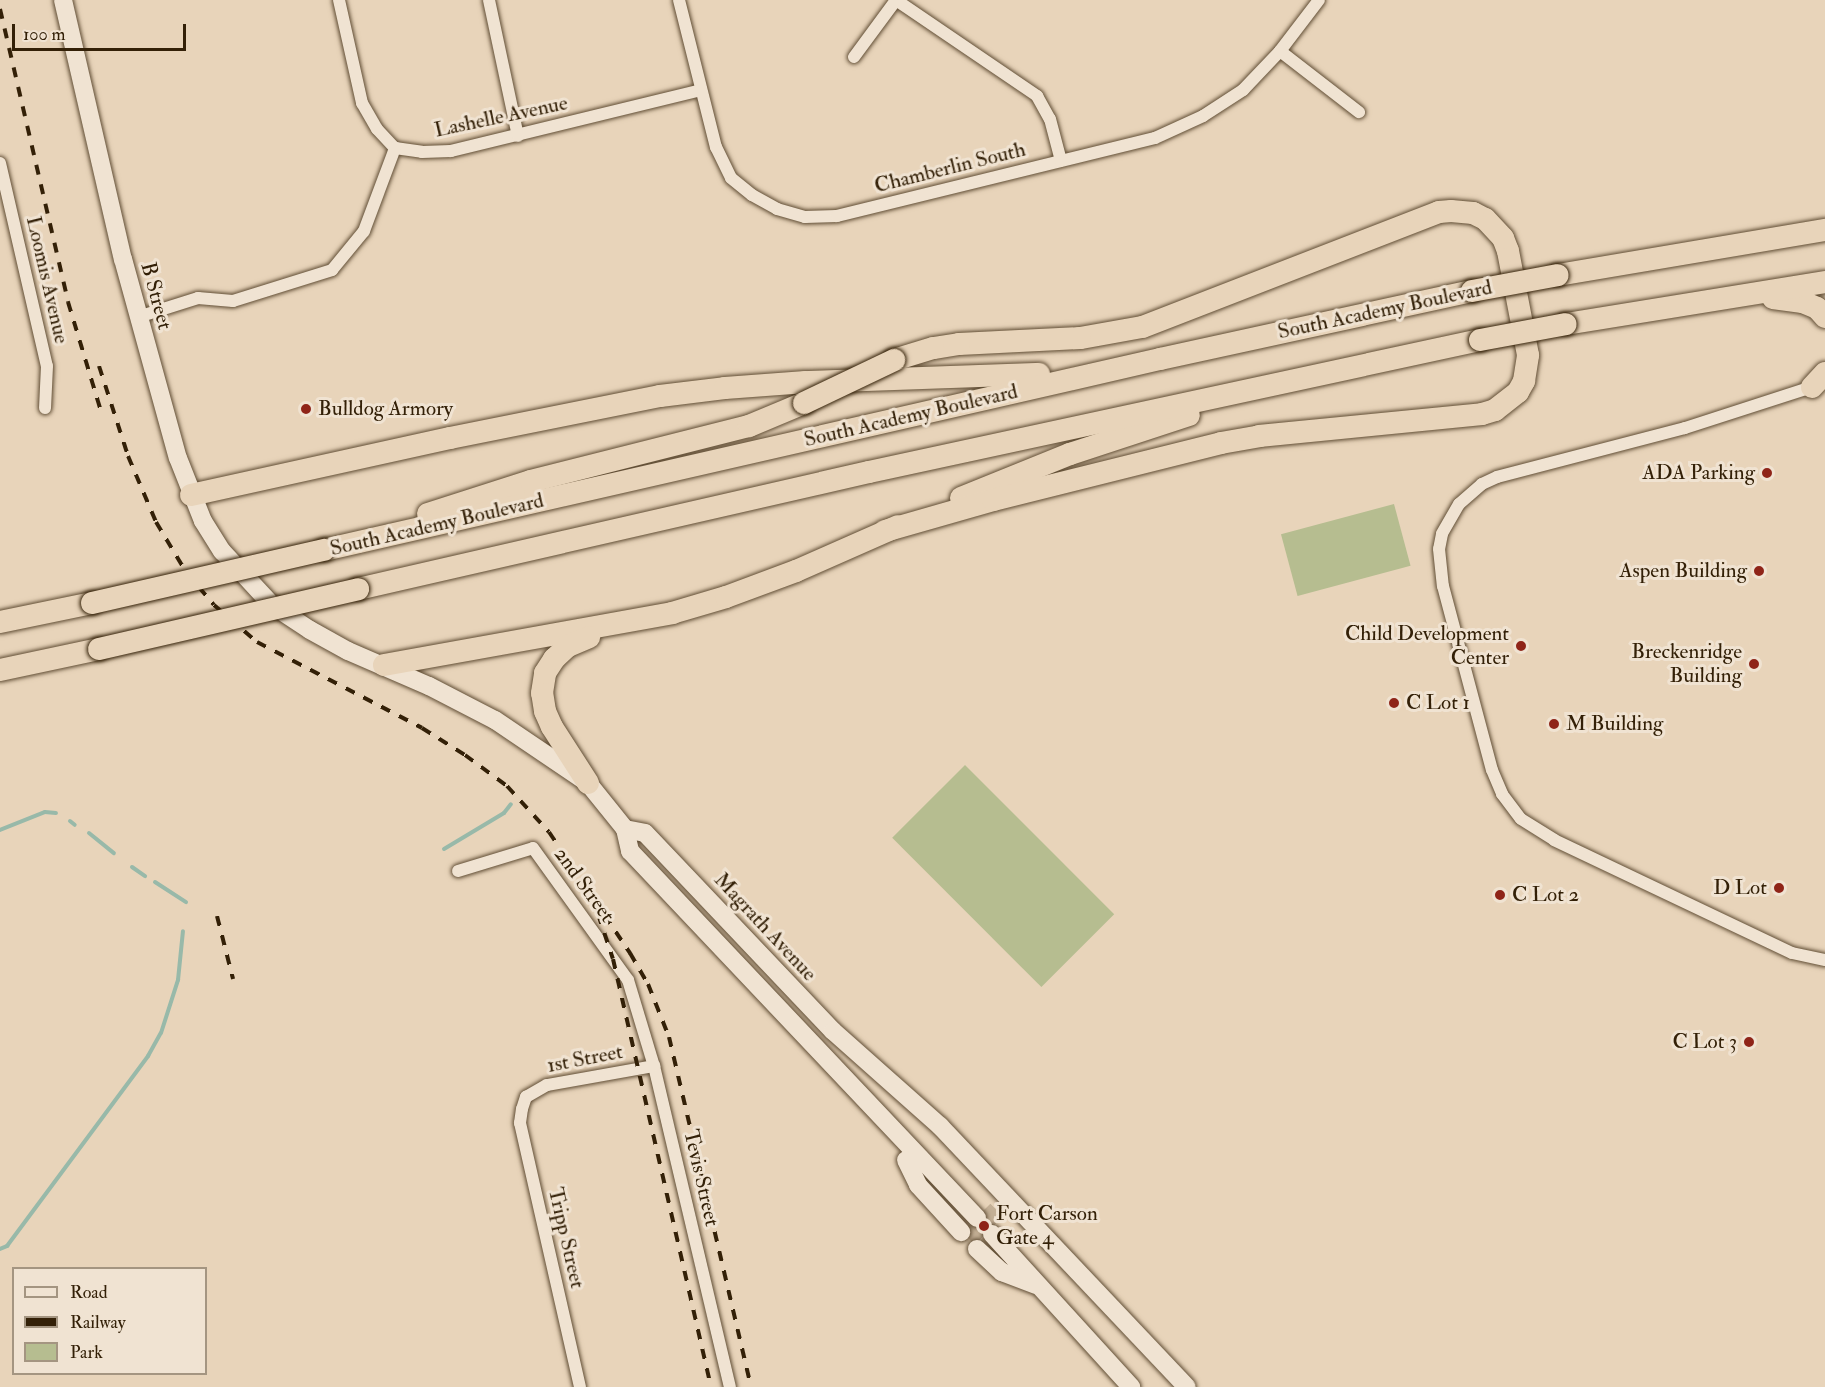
<!DOCTYPE html>
<style>
body{margin:0}
#map{position:relative;width:1825px;height:1387px;overflow:hidden;background:#e8d4ba;font-family:"IM FELL Double Pica",serif}
div>[style]{position:absolute}
.green>*{inset:0;background:#b6bd90;transform-origin:0 0}
.stream>*{height:4px;margin:-2px;padding:0 2px;transform-origin:2px;border-radius:2px;background:#98b9a9}
.secondary-tunnel>*{height:18px;margin-top:-9px;transform-origin:0;background:repeating-linear-gradient(90deg,#c4b096 0 18px,transparent 0 27px)}
.roads{filter:drop-shadow(0 0 2px #604d34) drop-shadow(0 0 2px #604d34)}
.street>*{height:12px;margin:-6px;padding:0 6px;transform-origin:6px;border-radius:6px;background:#f0e3d2}
.secondary>*{height:18px;margin:-9px;padding:0 9px;transform-origin:9px;border-radius:9px;background:#f0e3d2}
.highway>*{height:22px;margin:-11px;padding:0 11px;transform-origin:11px;border-radius:11px;background:#e8d4ba}
.rail>*{height:4px;margin-top:-2px;transform-origin:0;background:repeating-linear-gradient(90deg,#332007 0 10px,transparent 0 20px)}
.bridges{filter:drop-shadow(0 0 2px #332007) drop-shadow(0 0 2px #332007)}
.highway-bridge>*{height:22px;margin:-11px;padding:0 11px;transform-origin:11px;border-radius:11px;background:#e8d4ba}
.dots>*{width:16px;height:16px;translate:-50% -50%;box-sizing:border-box;border:3px solid #f0e3d2;border-radius:50%}
span{translate:-50% -50%;white-space:nowrap;text-align:center;line-height:1.15;-webkit-text-stroke:6px #f0e3d2;paint-order:stroke}
.street-label{font-size:21px;color:#332007}
.poi-label{font-size:21px;color:#332007}
.left{translate:0 -50%;text-align:left}
.right{translate:-100% -50%;text-align:right}
.legend{position:absolute;left:12px;top:1267px;width:195px;height:108px;box-sizing:border-box;background:#f0e3d2;border:2px solid #a49581;margin:0;padding:8px 10px;list-style:none;font-size:18px;color:#332007}
.legend li{display:flex;align-items:center;gap:12px;height:30px}
.legend b{width:30px;border:2px solid #a49581}
.scale{position:absolute;left:12px;top:24px;width:174px;height:27px;box-sizing:border-box;border:3px solid #332007;border-top:0;padding-left:8px;font-size:18px;line-height:21px;white-space:nowrap;color:#332007;-webkit-text-stroke:4px #f0e3d2;paint-order:stroke}
</style>
<div id="map">
<div class="green">
<div style="left:1394px;top:504px;width:64px;height:117px;rotate:75deg"></div>
<div style="left:965px;top:765px;width:211px;height:103px;rotate:45deg"></div>
</div>
<div class="stream">
<div style="left:70px;top:821px;width:6px;rotate:39deg"></div>
<div style="left:0;top:830px;width:48px;rotate:-21.8deg"></div>
<div style="left:45px;top:812px;width:11px;rotate:5deg"></div>
<div style="left:89px;top:833px;width:32px;rotate:39deg"></div>
<div style="left:444px;top:849px;width:70px;rotate:-31deg"></div>
<div style="left:504px;top:813px;width:11px;rotate:-52deg"></div>
<div style="left:132px;top:867px;width:16px;rotate:35deg"></div>
<div style="left:155px;top:882px;width:37px;rotate:33deg"></div>
<div style="left:0;top:1249px;width:8px;rotate:-23deg"></div>
<div style="left:7px;top:1246px;width:237px;rotate:-53.4deg"></div>
<div style="left:148px;top:1056px;width:26px;rotate:-61deg"></div>
<div style="left:161px;top:1033px;width:56px;rotate:-72.2deg"></div>
<div style="left:178px;top:980px;width:49px;rotate:-84.2deg"></div>
</div>
<div class="secondary-tunnel">
<div style="left:984px;top:1210px;width:23px;rotate:45deg"></div>
<div style="left:969px;top:1225px;width:23px;rotate:49deg"></div>
</div>
<div class="roads">
<div class="street">
<div style="left:339px;top:0;width:106px;rotate:77.4deg"></div>
<div style="left:362px;top:103px;width:30px;rotate:60deg"></div>
<div style="left:377px;top:129px;width:26px;rotate:47deg"></div>
<div style="left:395px;top:148px;width:27px;rotate:8deg"></div>
<div style="left:422px;top:152px;width:29px;rotate:-2deg"></div>
<div style="left:451px;top:151px;width:257px;rotate:-13.7deg"></div>
<div style="left:489px;top:0;width:139px;rotate:78deg"></div>
<div style="left:679px;top:0;width:152px;rotate:75.9deg"></div>
<div style="left:716px;top:147px;width:34px;rotate:64deg"></div>
<div style="left:731px;top:178px;width:27px;rotate:39deg"></div>
<div style="left:752px;top:195px;width:29px;rotate:29deg"></div>
<div style="left:777px;top:209px;width:29px;rotate:16deg"></div>
<div style="left:805px;top:217px;width:32px;rotate:-2deg"></div>
<div style="left:837px;top:216px;width:327px;rotate:-13.8deg"></div>
<div style="left:1155px;top:138px;width:53px;rotate:-24.6deg"></div>
<div style="left:1203px;top:116px;width:48px;rotate:-33deg"></div>
<div style="left:1243px;top:90px;width:54px;rotate:-46.5deg"></div>
<div style="left:1280px;top:51px;width:64px;rotate:-52.6deg"></div>
<div style="left:896px;top:0;width:171px;rotate:34.2deg"></div>
<div style="left:1037px;top:96px;width:26px;rotate:61deg"></div>
<div style="left:1050px;top:119px;width:43px;rotate:75.3deg"></div>
<div style="left:1280px;top:51px;width:100px;rotate:37.7deg"></div>
<div style="left:854px;top:57px;width:71px;rotate:-53.6deg"></div>
<div style="left:0;top:163px;width:208px;rotate:77deg"></div>
<div style="left:47px;top:366px;width:42px;rotate:92.7deg"></div>
<div style="left:138px;top:317px;width:63px;rotate:-17.6deg"></div>
<div style="left:198px;top:298px;width:35px;rotate:5deg"></div>
<div style="left:233px;top:301px;width:104px;rotate:-17.4deg"></div>
<div style="left:332px;top:270px;width:50px;rotate:-50.6deg"></div>
<div style="left:364px;top:231px;width:89px;rotate:-69.5deg"></div>
<div style="left:1815px;top:386px;width:137px;rotate:162.1deg"></div>
<div style="left:1685px;top:428px;width:194px;rotate:165.4deg"></div>
<div style="left:1497px;top:477px;width:17px;rotate:155deg"></div>
<div style="left:1482px;top:484px;width:30px;rotate:139deg"></div>
<div style="left:1459px;top:504px;width:34px;rotate:120deg"></div>
<div style="left:1442px;top:534px;width:15px;rotate:101deg"></div>
<div style="left:1439px;top:549px;width:37px;rotate:84deg"></div>
<div style="left:1443px;top:586px;width:190px;rotate:75.1deg"></div>
<div style="left:1492px;top:770px;width:26px;rotate:67deg"></div>
<div style="left:1502px;top:794px;width:31px;rotate:53deg"></div>
<div style="left:1521px;top:819px;width:39px;rotate:32deg"></div>
<div style="left:1554px;top:840px;width:263px;rotate:25.4deg"></div>
<div style="left:1792px;top:953px;width:34px;rotate:12deg"></div>
<div style="left:458px;top:871px;width:78px;rotate:-17deg"></div>
<div style="left:533px;top:848px;width:163px;rotate:54.3deg"></div>
<div style="left:628px;top:980px;width:90px;rotate:73.2deg"></div>
<div style="left:654px;top:1066px;width:330px;rotate:76.7deg"></div>
<div style="left:580px;top:1387px;width:271px;rotate:-102.8deg"></div>
<div style="left:520px;top:1123px;width:14px;rotate:-82deg"></div>
<div style="left:522px;top:1109px;width:13px;rotate:-72deg"></div>
<div style="left:526px;top:1097px;width:24px;rotate:-30deg"></div>
<div style="left:547px;top:1085px;width:109px;rotate:-10.1deg"></div>
</div>
<div class="secondary">
<div style="left:63px;top:0;width:266px;rotate:77deg"></div>
<div style="left:123px;top:259px;width:206px;rotate:74.6deg"></div>
<div style="left:178px;top:458px;width:68px;rotate:68.4deg"></div>
<div style="left:203px;top:521px;width:36px;rotate:58deg"></div>
<div style="left:222px;top:551px;width:74px;rotate:47.2deg"></div>
<div style="left:272px;top:605px;width:45px;rotate:33.3deg"></div>
<div style="left:310px;top:630px;width:43px;rotate:28.9deg"></div>
<div style="left:348px;top:651px;width:88px;rotate:23.4deg"></div>
<div style="left:429px;top:686px;width:74px;rotate:27.3deg"></div>
<div style="left:495px;top:720px;width:112px;rotate:34.1deg"></div>
<div style="left:588px;top:783px;width:59px;rotate:51.2deg"></div>
<div style="left:625px;top:829px;width:20px;rotate:11deg"></div>
<div style="left:645px;top:833px;width:273px;rotate:46.5deg"></div>
<div style="left:833px;top:1031px;width:143px;rotate:41.6deg"></div>
<div style="left:940px;top:1126px;width:359px;rotate:46.6deg"></div>
<div style="left:625px;top:829px;width:23px;rotate:77deg"></div>
<div style="left:630px;top:851px;width:505px;rotate:46.6deg"></div>
<div style="left:906px;top:1160px;width:28px;rotate:64deg"></div>
<div style="left:918px;top:1185px;width:64px;rotate:47.5deg"></div>
<div style="left:992px;top:1234px;width:207px;rotate:47.7deg"></div>
<div style="left:977px;top:1249px;width:34px;rotate:43deg"></div>
<div style="left:1002px;top:1272px;width:36px;rotate:21deg"></div>
</div>
<div class="highway">
<div style="left:1558px;top:275px;width:271px;rotate:-9.6deg"></div>
<div style="left:1773px;top:298px;width:30px;rotate:8deg"></div>
<div style="left:1803px;top:302px;width:15px;rotate:23deg"></div>
<div style="left:1817px;top:308px;width:12px;rotate:48deg"></div>
<div style="left:1566px;top:324px;width:262px;rotate:-9.2deg"></div>
<div style="left:1812px;top:387px;width:19px;rotate:-47deg"></div>
<div style="left:191px;top:495px;width:265px;rotate:-12.4deg"></div>
<div style="left:450px;top:438px;width:214px;rotate:-11.3deg"></div>
<div style="left:660px;top:396px;width:65px;rotate:-7deg"></div>
<div style="left:725px;top:388px;width:81px;rotate:-4.2deg"></div>
<div style="left:806px;top:382px;width:233px;rotate:-2deg"></div>
<div style="left:961px;top:498px;width:118px;rotate:-22deg"></div>
<div style="left:1070px;top:454px;width:125px;rotate:-18.1deg"></div>
<div style="left:428px;top:514px;width:108px;rotate:-17.8deg"></div>
<div style="left:531px;top:481px;width:225px;rotate:-14.2deg"></div>
<div style="left:749px;top:426px;width:60px;rotate:-22.7deg"></div>
<div style="left:885px;top:531px;width:112px;rotate:-16deg"></div>
<div style="left:993px;top:500px;width:235px;rotate:-14deg"></div>
<div style="left:1221px;top:443px;width:39px;rotate:-10deg"></div>
<div style="left:1259px;top:436px;width:224px;rotate:-5.6deg"></div>
<div style="left:1482px;top:414px;width:14px;rotate:-17deg"></div>
<div style="left:1495px;top:410px;width:29px;rotate:-38deg"></div>
<div style="left:1518px;top:392px;width:13px;rotate:-61deg"></div>
<div style="left:1524px;top:381px;width:26px;rotate:-81deg"></div>
<div style="left:1528px;top:355px;width:106px;rotate:-100.9deg"></div>
<div style="left:1508px;top:251px;width:14px;rotate:-111deg"></div>
<div style="left:1503px;top:238px;width:26px;rotate:-133deg"></div>
<div style="left:1485px;top:219px;width:13px;rotate:-153deg"></div>
<div style="left:1473px;top:213px;width:22px;rotate:-175deg"></div>
<div style="left:1451px;top:211px;width:12px;rotate:175deg"></div>
<div style="left:1439px;top:212px;width:318px;rotate:158.8deg"></div>
<div style="left:1142px;top:327px;width:63px;rotate:169.9deg"></div>
<div style="left:1080px;top:338px;width:121px;rotate:177.2deg"></div>
<div style="left:959px;top:344px;width:26px;rotate:171deg"></div>
<div style="left:933px;top:348px;width:41px;rotate:162.9deg"></div>
<div style="left:324px;top:550px;width:858px;rotate:-12.87deg"></div>
<div style="left:1160px;top:359px;width:319px;rotate:-12.3deg"></div>
<div style="left:358px;top:589px;width:524px;rotate:-12.9deg"></div>
<div style="left:869px;top:472px;width:625px;rotate:-12.19deg"></div>
<div style="left:0;top:622px;width:94px;rotate:-11.7deg"></div>
<div style="left:384px;top:665px;width:293px;rotate:-10.2deg"></div>
<div style="left:672px;top:613px;width:56px;rotate:-16.5deg"></div>
<div style="left:726px;top:597px;width:75px;rotate:-20.4deg"></div>
<div style="left:796px;top:571px;width:111px;rotate:-23.8deg"></div>
<div style="left:0;top:670px;width:101px;rotate:-12deg"></div>
<div style="left:588px;top:783px;width:67px;rotate:-122.7deg"></div>
<div style="left:552px;top:727px;width:17px;rotate:-114deg"></div>
<div style="left:545px;top:711px;width:18px;rotate:-99deg"></div>
<div style="left:542px;top:693px;width:20px;rotate:-81deg"></div>
<div style="left:545px;top:673px;width:17px;rotate:-57deg"></div>
<div style="left:554px;top:659px;width:19px;rotate:-43deg"></div>
<div style="left:568px;top:646px;width:23px;rotate:-23deg"></div>
</div>
</div>
<div class="rail">
<div style="left:0;top:9px;width:301px;rotate:76.9deg"></div>
<div style="left:68px;top:302px;width:111px;rotate:73.2deg"></div>
<div style="left:99px;top:366px;width:95px;rotate:72.1deg"></div>
<div style="left:128px;top:456px;width:72px;rotate:67deg"></div>
<div style="left:156px;top:522px;width:58px;rotate:59deg"></div>
<div style="left:186px;top:572px;width:43px;rotate:49.7deg"></div>
<div style="left:214px;top:605px;width:57px;rotate:40.7deg"></div>
<div style="left:257px;top:642px;width:186px;rotate:27.5deg"></div>
<div style="left:422px;top:728px;width:51px;rotate:32.1deg"></div>
<div style="left:465px;top:755px;width:52px;rotate:36.4deg"></div>
<div style="left:507px;top:786px;width:62px;rotate:47.6deg"></div>
<div style="left:549px;top:832px;width:146px;rotate:56.2deg"></div>
<div style="left:630px;top:953px;width:36px;rotate:60deg"></div>
<div style="left:648px;top:984px;width:57px;rotate:68.4deg"></div>
<div style="left:669px;top:1037px;width:359px;rotate:76.8deg"></div>
<div style="left:598px;top:914px;width:47px;rotate:71.6deg"></div>
<div style="left:613px;top:959px;width:439px;rotate:77.1deg"></div>
<div style="left:217px;top:916px;width:65px;rotate:75.7deg"></div>
</div>
<div class="bridges">
<div class="highway-bridge">
<div style="left:1472px;top:291px;width:87px;rotate:-10.5deg"></div>
<div style="left:1480px;top:340px;width:87px;rotate:-10.5deg"></div>
<div style="left:804px;top:403px;width:100px;rotate:-25.5deg"></div>
<div style="left:92px;top:603px;width:238px;rotate:-12.9deg"></div>
<div style="left:99px;top:649px;width:266px;rotate:-13deg"></div>
</div>
</div>
<div class="dots">
<div style="left:306px;top:409px;background:#8f2418"></div>
<div style="left:1767px;top:473px;background:#8f2418"></div>
<div style="left:1759px;top:571px;background:#8f2418"></div>
<div style="left:1521px;top:646px;background:#8f2418"></div>
<div style="left:1754px;top:664px;background:#8f2418"></div>
<div style="left:1394px;top:703px;background:#8f2418"></div>
<div style="left:1554px;top:724px;background:#8f2418"></div>
<div style="left:1779px;top:888px;background:#8f2418"></div>
<div style="left:1500px;top:895px;background:#8f2418"></div>
<div style="left:1749px;top:1042px;background:#8f2418"></div>
<div style="left:984px;top:1226px;background:#8f2418"></div>
</div>
<div class="street-label">
<span style="left:501px;top:117px;rotate:-12deg">Lashelle Avenue</span>
<span style="left:950px;top:168px;rotate:-14deg">Chamberlin South</span>
<span style="left:47px;top:280px;rotate:77deg">Loomis Avenue</span>
<span style="left:156px;top:296px;rotate:75deg">B Street</span>
<span style="left:1385px;top:310px;rotate:-12deg">South Academy Boulevard</span>
<span style="left:911px;top:416px;rotate:-13deg">South Academy Boulevard</span>
<span style="left:437px;top:525px;rotate:-13deg">South Academy Boulevard</span>
<span style="left:584px;top:885px;rotate:54deg">2nd Street</span>
<span style="left:765px;top:927px;rotate:47deg">Magrath Avenue</span>
<span style="left:585px;top:1059px;rotate:-11deg">1st Street</span>
<span style="left:701px;top:1178px;rotate:77deg">Tevis Street</span>
<span style="left:566px;top:1238px;rotate:77deg">Tripp Street</span>
</div>
<div class="poi-label">
<span class="left" style="left:318px;top:409px">Bulldog Armory</span>
<span class="right" style="left:1755px;top:473px">ADA Parking</span>
<span class="right" style="left:1747px;top:571px">Aspen Building</span>
<span class="right" style="left:1509px;top:646px">Child Development<br>Center</span>
<span class="right" style="left:1742px;top:664px">Breckenridge<br>Building</span>
<span class="left" style="left:1406px;top:703px">C Lot 1</span>
<span class="left" style="left:1566px;top:724px">M Building</span>
<span class="right" style="left:1767px;top:888px">D Lot</span>
<span class="left" style="left:1512px;top:895px">C Lot 2</span>
<span class="right" style="left:1737px;top:1042px">C Lot 3</span>
<span class="left" style="left:996px;top:1226px">Fort Carson<br>Gate 4</span>
</div>
<ul class="legend">
<li><b style="height:8px;background:#f0e3d2"></b>Road</li>
<li><b style="height:8px;background:#332007"></b>Railway</li>
<li><b style="height:16px;background:#b6bd90"></b>Park</li>
</ul>
<div class="scale">100 m</div>
</div>
